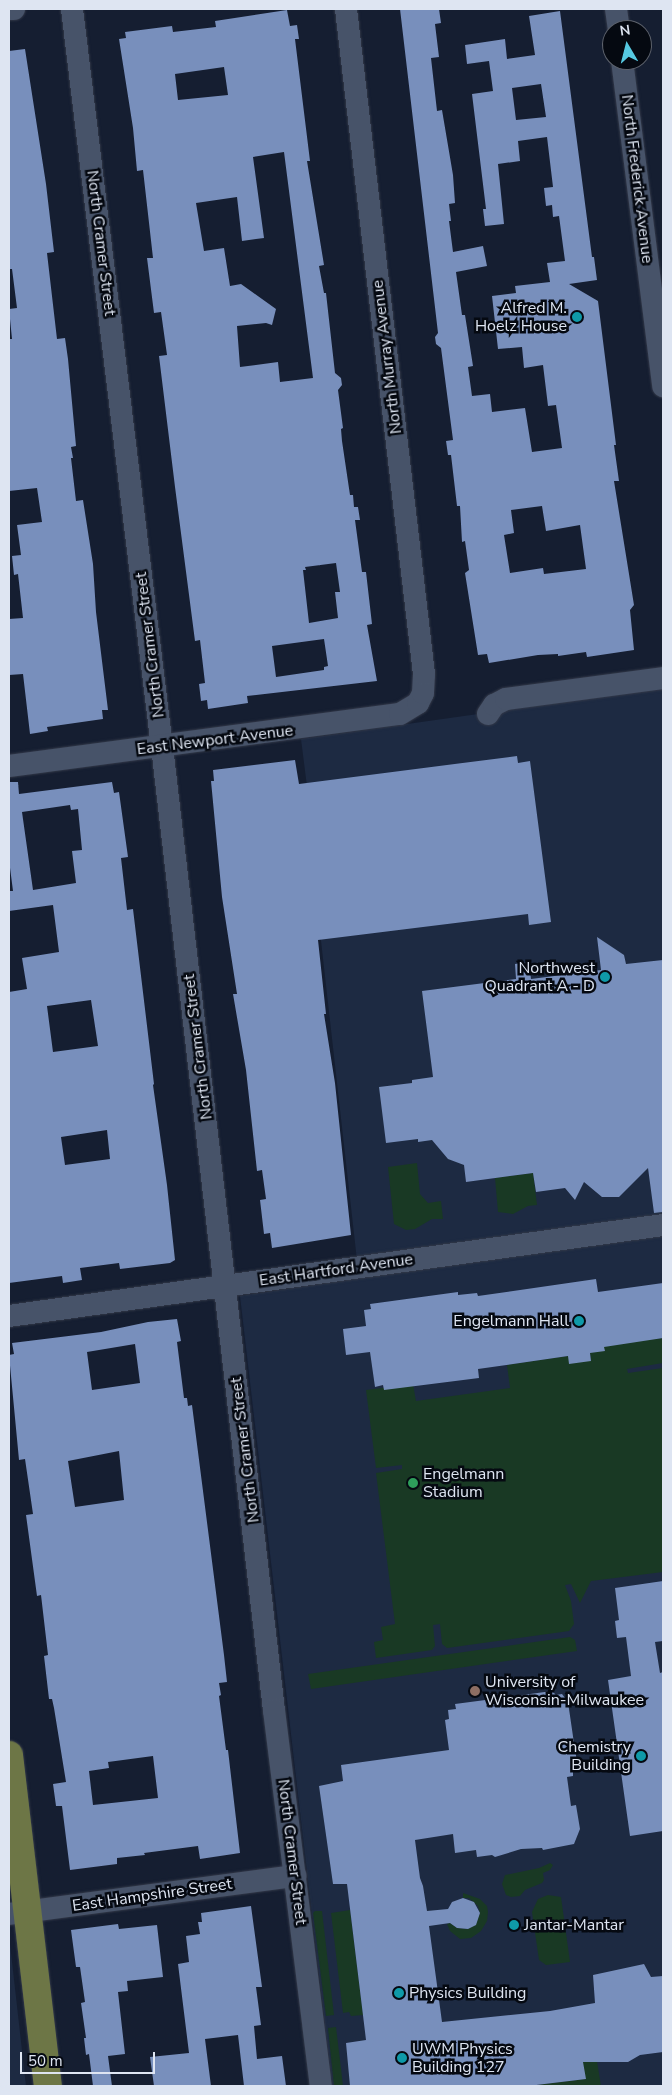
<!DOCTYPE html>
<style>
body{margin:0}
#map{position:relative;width:672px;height:2095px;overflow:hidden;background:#151e31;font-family:"Nunito Sans",sans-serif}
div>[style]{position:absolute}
.built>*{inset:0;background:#1d2a42}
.green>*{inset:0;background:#193924}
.building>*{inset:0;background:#788fbc}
.roads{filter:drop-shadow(0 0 1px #333949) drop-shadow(0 0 1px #333949)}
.minor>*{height:22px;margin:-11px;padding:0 11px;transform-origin:11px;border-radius:11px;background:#475369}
.major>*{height:28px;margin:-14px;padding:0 14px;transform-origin:14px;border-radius:14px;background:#6d7646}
.dots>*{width:14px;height:14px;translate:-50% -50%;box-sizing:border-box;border:2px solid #050911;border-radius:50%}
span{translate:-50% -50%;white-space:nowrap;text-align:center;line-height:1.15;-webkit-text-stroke:5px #050911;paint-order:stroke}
.street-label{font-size:16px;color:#dee5f2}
.poi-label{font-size:16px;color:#dee5f2}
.right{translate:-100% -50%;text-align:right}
.left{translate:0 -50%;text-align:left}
.frame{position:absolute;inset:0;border:10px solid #dee5f2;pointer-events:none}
.north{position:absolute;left:602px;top:20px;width:50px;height:50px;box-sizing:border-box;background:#050911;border:1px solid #5c616b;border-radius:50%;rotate:352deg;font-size:14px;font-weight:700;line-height:20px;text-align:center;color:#dee5f2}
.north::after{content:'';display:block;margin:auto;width:18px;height:22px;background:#56c9e1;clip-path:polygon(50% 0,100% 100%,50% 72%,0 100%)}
.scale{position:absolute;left:20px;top:2052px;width:135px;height:22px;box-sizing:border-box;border:2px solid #dee5f2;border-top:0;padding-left:6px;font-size:15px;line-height:18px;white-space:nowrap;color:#dee5f2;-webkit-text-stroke:4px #050911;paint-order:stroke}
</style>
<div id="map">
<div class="built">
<div style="clip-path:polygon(663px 688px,663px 2086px,332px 2086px,240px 1296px,359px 1278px,318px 914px,323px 913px,301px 739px)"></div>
<div style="clip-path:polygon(9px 1939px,10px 1944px,26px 2086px,9px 2086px)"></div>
</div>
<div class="green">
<div style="clip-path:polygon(417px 1163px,420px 1194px,428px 1203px,441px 1201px,443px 1219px,432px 1219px,415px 1229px,406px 1230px,394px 1224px,388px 1167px)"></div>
<div style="clip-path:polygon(533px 1173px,537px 1205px,528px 1206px,513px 1214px,498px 1212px,495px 1178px)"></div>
<div style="clip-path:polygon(663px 1338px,663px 1363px,627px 1369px,628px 1373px,663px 1368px,663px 1572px,591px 1581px,580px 1603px,571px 1584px,565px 1585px,571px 1601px,574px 1624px,569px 1631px,447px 1648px,442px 1644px,440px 1624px,433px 1625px,435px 1646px,432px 1650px,376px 1658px,374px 1642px,383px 1640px,381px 1627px,395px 1624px,376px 1473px,402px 1469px,402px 1465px,376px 1468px,366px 1390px,413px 1384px,416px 1401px,510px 1388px,507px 1365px,568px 1356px,591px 1361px,590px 1353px,604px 1345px)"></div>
<div style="clip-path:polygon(570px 1637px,575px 1640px,577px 1651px,311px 1689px,308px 1674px)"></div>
<div style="clip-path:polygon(550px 1863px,553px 1865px,550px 1870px,543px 1873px,544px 1880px,542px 1883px,525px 1890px,520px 1896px,511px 1897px,506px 1895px,502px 1884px,505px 1875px,539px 1868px)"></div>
<div style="clip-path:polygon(463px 1893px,480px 1899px,487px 1906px,488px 1912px,487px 1921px,481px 1931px,471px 1938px,460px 1939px,450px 1931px,447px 1924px,450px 1923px,457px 1928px,468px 1929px,476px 1924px,480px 1913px,478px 1906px,469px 1898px,463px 1898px)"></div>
<div style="clip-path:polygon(548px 1895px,561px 1897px,570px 1962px,546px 1965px,539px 1960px,532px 1912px,538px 1899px)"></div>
<div style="clip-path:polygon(350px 1910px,363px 2015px,351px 2016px,349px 2012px,343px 2013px,331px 1913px)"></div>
<div style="clip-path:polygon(315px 1911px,322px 1911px,334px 2015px,326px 2016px,313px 1913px)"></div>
<div style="clip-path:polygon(336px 2027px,339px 2052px,343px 2086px,334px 2086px,328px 2028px)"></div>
<div style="clip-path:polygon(593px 2037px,601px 2086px,528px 2086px,585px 2079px,579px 2038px)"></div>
</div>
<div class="building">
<div style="clip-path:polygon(evenodd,400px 9px,439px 9px,441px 23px,435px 24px,439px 57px,431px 58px,437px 111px,442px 110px,453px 175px,455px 203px,449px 204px,451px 221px,449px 221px,453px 252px,483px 246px,487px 266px,456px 272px,462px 315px,465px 315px,473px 366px,468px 367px,472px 396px,490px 394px,492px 412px,525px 408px,532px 452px,562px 448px,556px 405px,548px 406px,543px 365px,524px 368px,522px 347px,498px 349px,492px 296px,516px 293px,515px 286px,550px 282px,547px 263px,565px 261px,559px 216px,553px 217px,552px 205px,546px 206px,544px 188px,553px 187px,547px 137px,518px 141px,520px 161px,498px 164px,504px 224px,485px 226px,483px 209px,486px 209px,472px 94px,493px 91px,489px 61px,467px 64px,465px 45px,505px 39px,507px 59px,535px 55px,529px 16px,560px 11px,592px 257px,594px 257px,597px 280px,569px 284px,598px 301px,616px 445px,614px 445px,619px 481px,614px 481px,634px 605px,630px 610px,634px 650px,587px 657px,586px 652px,558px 656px,558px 654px,538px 655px,489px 663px,487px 654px,478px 655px,465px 573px,469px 570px,465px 541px,462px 542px,460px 506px,457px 506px,451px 455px,448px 455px,446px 441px,453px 440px,441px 348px,436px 344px,435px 337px,438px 333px,400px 9px,541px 84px,546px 117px,516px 120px,512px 88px,541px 84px,400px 9px,542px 506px,546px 531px,580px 525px,586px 569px,544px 574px,543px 568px,510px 573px,504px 535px,514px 533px,511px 510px,542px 506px)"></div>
<div style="clip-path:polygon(evenodd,287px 10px,290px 26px,297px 25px,299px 39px,295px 39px,310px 161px,307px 161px,324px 265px,319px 266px,324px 293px,326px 293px,335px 373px,341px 378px,342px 385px,338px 390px,343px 428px,341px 429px,342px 441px,350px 495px,353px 495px,354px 507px,358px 507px,360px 520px,355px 520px,362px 572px,366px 572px,372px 624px,367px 625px,377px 681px,247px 696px,248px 703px,208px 709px,207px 700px,201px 701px,199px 684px,205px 683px,200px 640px,195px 641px,175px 487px,159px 356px,167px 355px,161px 312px,154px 313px,147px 258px,153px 258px,143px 170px,137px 171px,133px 128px,119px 39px,126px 38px,125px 32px,172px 26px,173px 32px,216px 27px,215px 21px,287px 10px,224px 67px,228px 95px,178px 100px,175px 74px,224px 67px,287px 10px,284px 152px,313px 378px,280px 382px,278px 362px,240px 367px,237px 326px,266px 323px,272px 325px,276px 309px,241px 284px,230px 286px,224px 248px,204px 251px,196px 203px,237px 197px,242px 241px,264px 238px,253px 157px,284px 152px,287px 10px,336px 563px,340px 592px,335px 592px,338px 618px,309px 623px,303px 570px,306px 570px,305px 567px,336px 563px,287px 10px,324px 639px,328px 666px,324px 667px,324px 670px,276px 677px,272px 646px,324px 639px)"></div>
<div style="clip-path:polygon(25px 49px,46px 184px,54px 252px,47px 253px,57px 339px,65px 338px,68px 359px,76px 446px,71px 447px,73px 458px,71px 458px,76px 501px,83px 500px,93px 564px,96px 612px,108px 710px,102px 710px,103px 719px,47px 727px,48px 731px,30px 734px,23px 674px,9px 675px,9px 619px,23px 618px,18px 574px,14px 575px,12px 556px,21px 555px,17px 525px,42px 522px,37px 488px,9px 491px,9px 339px,12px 339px,9px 309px,17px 308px,12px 269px,9px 269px,9px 51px)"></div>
<div style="clip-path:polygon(517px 756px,518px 763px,530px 761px,551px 922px,529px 925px,528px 914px,318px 940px,326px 1014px,324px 1014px,335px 1083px,351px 1235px,272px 1248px,270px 1233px,264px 1234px,260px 1200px,266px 1199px,262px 1170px,257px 1171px,246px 1070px,233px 994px,237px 994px,222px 897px,211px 781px,214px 781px,213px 770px,295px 760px,299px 784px)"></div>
<div style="clip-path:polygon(evenodd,9px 782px,18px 782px,19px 794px,112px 782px,114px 793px,119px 792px,128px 857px,121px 858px,127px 910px,133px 909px,154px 1084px,153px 1085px,167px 1185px,175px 1260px,170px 1263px,120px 1269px,119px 1263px,80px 1268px,82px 1280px,63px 1283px,62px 1276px,9px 1283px,9px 992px,27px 989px,22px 958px,59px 952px,53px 905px,9px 911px,9px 891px,13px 891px,9px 860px,9px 782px,70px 805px,71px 810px,78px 809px,82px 850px,72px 851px,76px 883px,33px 890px,22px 812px,70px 805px,9px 782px,91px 1000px,98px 1046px,53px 1052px,47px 1006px,91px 1000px,9px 782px,107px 1130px,110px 1159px,65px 1165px,61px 1137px,107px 1130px)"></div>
<div style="clip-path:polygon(597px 937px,624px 955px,626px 964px,663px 960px,663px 1212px,654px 1213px,648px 1168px,619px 1197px,602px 1197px,584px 1182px,575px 1200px,565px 1188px,536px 1192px,533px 1173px,466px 1182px,464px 1165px,448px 1159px,432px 1140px,418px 1142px,418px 1139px,386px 1143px,379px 1087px,412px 1083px,412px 1080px,433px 1077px,422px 991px,516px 979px,515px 964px,529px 962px,531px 979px,601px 970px)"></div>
<div style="clip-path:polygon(596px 1279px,598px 1292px,663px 1283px,663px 1338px,604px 1347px,605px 1351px,590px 1353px,591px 1361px,569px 1364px,568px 1356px,478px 1369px,479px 1378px,384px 1390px,383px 1385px,375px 1387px,370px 1352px,346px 1355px,343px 1329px,366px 1326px,364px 1310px,371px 1309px,370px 1304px,458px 1292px,458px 1295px,477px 1293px,478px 1296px)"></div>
<div style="clip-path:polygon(evenodd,177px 1319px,181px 1341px,177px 1342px,184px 1398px,187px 1398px,188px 1406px,192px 1405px,224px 1655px,227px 1682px,219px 1683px,221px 1695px,219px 1696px,226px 1750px,228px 1750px,240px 1853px,200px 1859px,198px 1846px,144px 1853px,145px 1855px,117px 1858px,117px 1864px,70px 1870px,62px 1806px,56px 1806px,53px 1784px,66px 1782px,54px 1708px,52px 1699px,49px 1699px,44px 1656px,48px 1655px,41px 1595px,37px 1596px,26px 1515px,33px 1514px,25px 1459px,19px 1460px,9px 1355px,14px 1354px,12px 1343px,101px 1332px,148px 1322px,177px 1319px,135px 1344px,140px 1383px,92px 1390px,87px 1352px,135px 1344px,177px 1319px,119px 1451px,124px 1500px,75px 1507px,68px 1461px,119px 1451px,177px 1319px,153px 1756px,158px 1798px,93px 1805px,89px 1771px,109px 1768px,108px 1762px,153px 1756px)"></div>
<div style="clip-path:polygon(663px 1581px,663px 1641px,655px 1642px,660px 1673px,663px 1672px,663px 1831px,630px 1836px,608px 1680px,631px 1676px,626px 1637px,617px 1638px,615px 1621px,619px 1620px,615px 1588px)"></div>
<div style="clip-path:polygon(552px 1691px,556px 1695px,562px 1694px,568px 1702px,575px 1750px,578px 1767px,573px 1770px,573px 1776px,567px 1777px,571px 1806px,576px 1805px,580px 1829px,574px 1844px,543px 1850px,542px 1848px,521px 1849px,495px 1857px,492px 1855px,477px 1857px,476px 1850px,455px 1853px,453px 1834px,415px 1840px,420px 1878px,423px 1886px,427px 1911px,448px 1909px,452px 1902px,463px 1898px,474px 1902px,480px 1913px,476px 1925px,468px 1929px,457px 1928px,450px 1923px,429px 1926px,442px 2022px,550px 2011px,595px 2003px,593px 1975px,644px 1964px,651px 1977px,663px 1976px,663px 2052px,640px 2055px,628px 2062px,583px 2062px,586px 2079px,528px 2086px,350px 2086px,346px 2043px,366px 2040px,347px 1884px,333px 1884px,319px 1786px,343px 1781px,341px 1765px,449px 1750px,445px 1720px,449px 1719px,448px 1710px,456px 1709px,455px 1704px)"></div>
<div style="clip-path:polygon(251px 1906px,262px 1987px,256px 1987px,261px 2025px,254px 2026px,257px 2059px,282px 2056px,286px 2086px,244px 2086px,238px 2035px,205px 2039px,211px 2086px,154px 2086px,150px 2057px,189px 2053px,178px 1964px,189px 1962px,186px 1936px,200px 1934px,198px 1922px,202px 1922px,201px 1913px)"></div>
<div style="clip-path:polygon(118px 1924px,119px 1929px,157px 1925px,163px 1977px,127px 1981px,128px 1991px,118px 1992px,125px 2054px,108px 2056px,112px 2086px,93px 2086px,89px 2054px,86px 2055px,84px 2038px,86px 2038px,81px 2003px,85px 2002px,80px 1967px,76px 1967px,71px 1930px)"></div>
</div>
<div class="roads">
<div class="minor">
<div style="left:9px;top:9px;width:5px"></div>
<div style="left:72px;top:9px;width:761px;rotate:83.05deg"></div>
<div style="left:164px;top:764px;width:952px;rotate:83.37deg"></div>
<div style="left:274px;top:1710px;width:379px;rotate:82.9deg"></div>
<div style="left:616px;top:9px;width:21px;rotate:82deg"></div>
<div style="left:622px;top:60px;width:329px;rotate:82.8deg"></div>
<div style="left:488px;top:714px;width:11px;rotate:-56deg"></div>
<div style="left:494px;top:705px;width:13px;rotate:-27deg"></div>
<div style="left:506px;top:699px;width:158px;rotate:-7.6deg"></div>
<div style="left:9px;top:766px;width:394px;rotate:-7.6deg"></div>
<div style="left:400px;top:714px;width:21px;rotate:-31deg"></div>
<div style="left:418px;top:703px;width:11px;rotate:-63deg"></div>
<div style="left:423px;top:693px;width:19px;rotate:-87deg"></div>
<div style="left:424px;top:674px;width:670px;rotate:-96.69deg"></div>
<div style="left:9px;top:1316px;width:660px;rotate:-7.92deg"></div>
<div style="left:9px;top:1914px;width:289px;rotate:-7.6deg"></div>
</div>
<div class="major">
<div style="left:9px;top:1755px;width:333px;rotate:83.3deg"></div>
</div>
</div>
<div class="dots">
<div style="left:577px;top:317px;background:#0f9aa8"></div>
<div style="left:605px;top:977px;background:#0f9aa8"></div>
<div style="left:579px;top:1321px;background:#0f9aa8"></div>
<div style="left:413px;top:1483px;background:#2e9e5b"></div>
<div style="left:475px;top:1691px;background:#8d6e63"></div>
<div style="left:641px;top:1756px;background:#0f9aa8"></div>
<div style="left:514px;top:1925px;background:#0f9aa8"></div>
<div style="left:399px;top:1993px;background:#0f9aa8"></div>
<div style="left:402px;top:2058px;background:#0f9aa8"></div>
</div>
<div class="street-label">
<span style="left:637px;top:179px;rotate:83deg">North Frederick Avenue</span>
<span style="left:101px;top:243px;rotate:83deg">North Cramer Street</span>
<span style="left:387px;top:357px;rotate:-97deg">North Murray Avenue</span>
<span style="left:150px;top:645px;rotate:-97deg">North Cramer Street</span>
<span style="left:215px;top:740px;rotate:-7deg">East Newport Avenue</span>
<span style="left:198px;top:1047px;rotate:-97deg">North Cramer Street</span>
<span style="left:336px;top:1270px;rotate:-8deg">East Hartford Avenue</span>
<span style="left:245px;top:1450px;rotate:-97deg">North Cramer Street</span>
<span style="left:292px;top:1852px;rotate:83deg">North Cramer Street</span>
<span style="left:152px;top:1895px;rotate:-8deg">East Hampshire Street</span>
</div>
<div class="poi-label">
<span class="right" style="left:567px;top:317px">Alfred M.<br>Hoelz House</span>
<span class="right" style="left:595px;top:977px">Northwest<br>Quadrant A - D</span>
<span class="right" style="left:569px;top:1321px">Engelmann Hall</span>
<span class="left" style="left:423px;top:1483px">Engelmann<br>Stadium</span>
<span class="left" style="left:485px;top:1691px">University of<br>Wisconsin-Milwaukee</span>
<span class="right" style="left:631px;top:1756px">Chemistry<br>Building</span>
<span class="left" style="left:524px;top:1925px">Jantar-Mantar</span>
<span class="left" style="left:409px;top:1993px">Physics Building</span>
<span class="left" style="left:412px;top:2058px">UWM Physics<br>Building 127</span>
</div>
<div class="frame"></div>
<div class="north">N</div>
<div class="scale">50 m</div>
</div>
